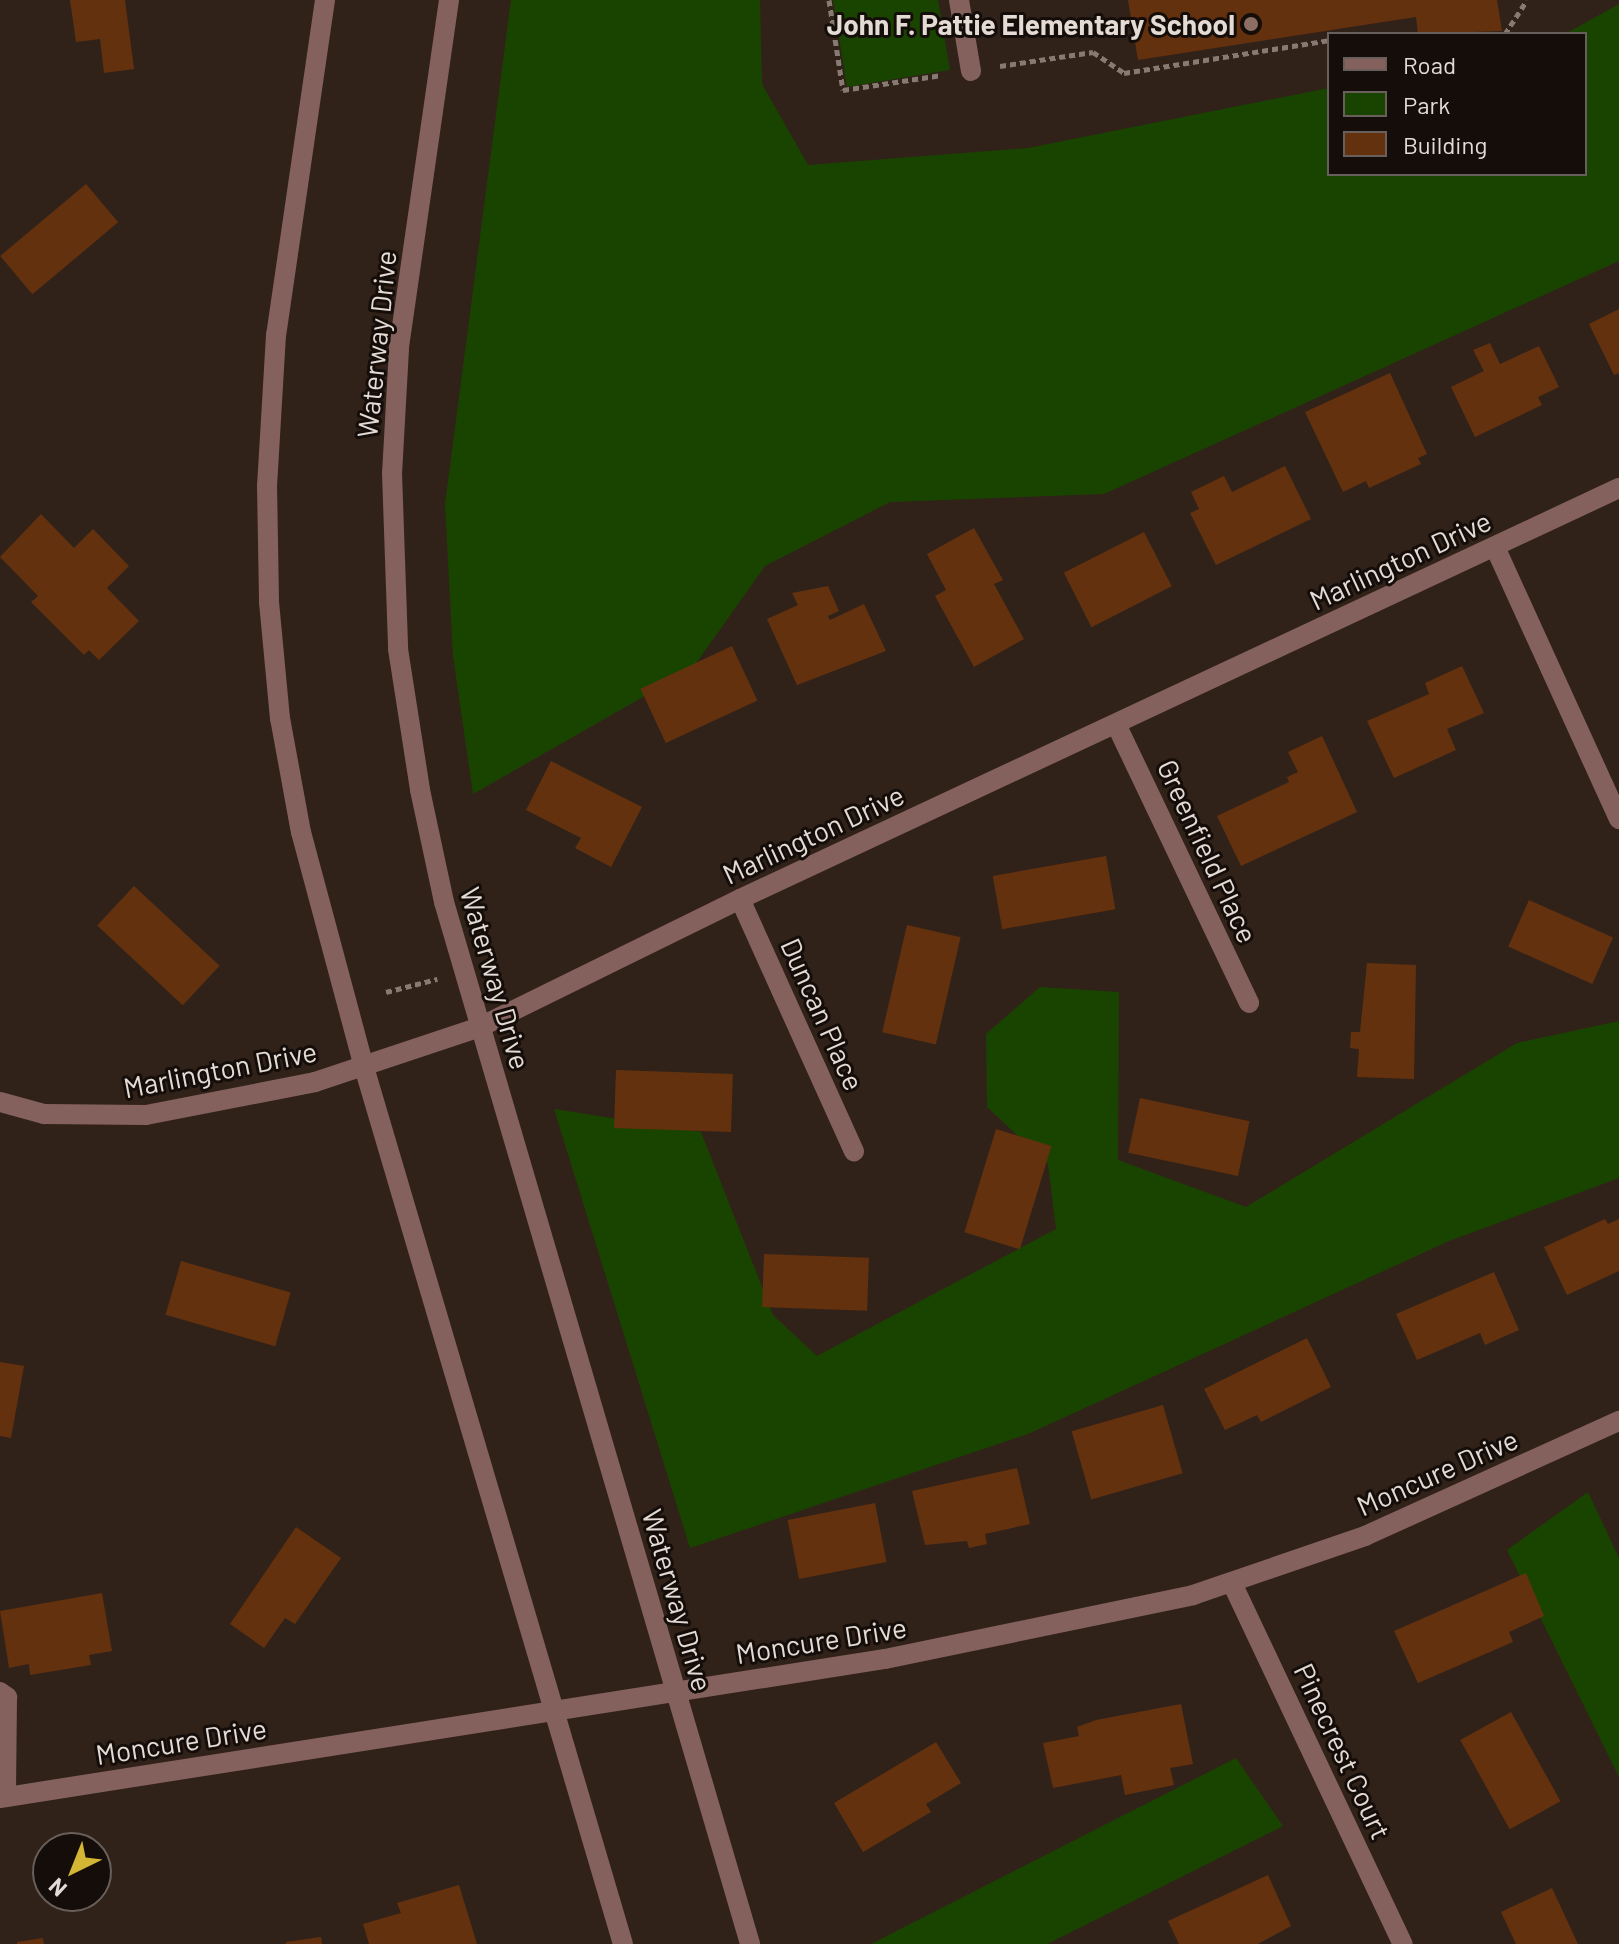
<!DOCTYPE html>
<style>
body{margin:0}
#map{position:relative;width:1619px;height:1944px;overflow:hidden;background:#312219;font-family:Barlow,sans-serif}
div>[style]{position:absolute}
.green>*{inset:0;background:#194400}
.building>*{inset:0;background:#63310e;transform-origin:0 0}
.path>*{height:5px;margin-top:-2.5px;transform-origin:0;background:repeating-linear-gradient(90deg,#867a72 0 6px,transparent 0 10px)}
.minor>*{height:20px;margin:-10px;padding:0 10px;transform-origin:10px;border-radius:10px;background:#85615d}
.dots>*{width:22px;height:22px;translate:-50% -50%;box-sizing:border-box;border:4px solid #140d09;border-radius:50%}
span{translate:-50% -50%;white-space:nowrap;text-align:center;line-height:1.15;-webkit-text-stroke:6px #140d09;paint-order:stroke}
.poi-label{font-size:28px;color:#e5dbd5;font-weight:700}
.right{translate:-100% -50%;text-align:right}
.street-label{font-size:28px;color:#e5dbd5}
.legend{position:absolute;left:1327px;top:32px;width:260px;height:144px;box-sizing:border-box;background:#140d09;border:2px solid #685f5b;margin:0;padding:10px 14px;list-style:none;font-size:24px;color:#e5dbd5}
.legend li{display:flex;align-items:center;gap:16px;height:40px}
.legend b{width:40px;border:2px solid #685f5b}
.north{position:absolute;left:32px;top:1832px;width:80px;height:80px;box-sizing:border-box;background:#140d09;border:2px solid #685f5b;border-radius:50%;rotate:223deg;font-size:22px;font-weight:700;line-height:32px;text-align:center;color:#e5dbd5}
.north::after{content:'';display:block;margin:auto;width:28px;height:36px;background:#d4b635;clip-path:polygon(50% 0,100% 100%,50% 72%,0 100%)}
</style>
<div id="map">
<div class="green">
<div style="clip-path:polygon(511px 0,760px 0,762px 84px,808px 165px,1028px 148px,1329px 88px,1329px 174px,1585px 174px,1585px 34px,1565px 34px,1619px 4px,1619px 261px,1104px 494px,890px 502px,765px 566px,692px 669px,473px 794px,453px 656px,445px 504px)"></div>
<div style="clip-path:polygon(833px 0,938px 0,950px 70px,847px 87px)"></div>
<div style="clip-path:polygon(1040px 987px,1119px 992px,1118px 1160px,1246px 1207px,1517px 1043px,1619px 1021px,1619px 1178px,1449px 1241px,1028px 1434px,690px 1548px,554px 1109px,701px 1132px,773px 1315px,817px 1356px,1056px 1229px,1048px 1164px,987px 1107px,986px 1034px)"></div>
<div style="clip-path:polygon(1588px 1492px,1619px 1558px,1619px 1777px,1507px 1550px)"></div>
<div style="clip-path:polygon(1236px 1758px,1283px 1826px,1047px 1944px,871px 1944px)"></div>
</div>
<div class="building">
<div style="clip-path:polygon(70px 0,125px 0,134px 69px,104px 73px,100px 39px,76px 42px)"></div>
<div style="clip-path:polygon(1128px 0,1497px 0,1502px 31px,1418px 34px,1416px 17px,1138px 60px)"></div>
<div style="left:86px;top:184px;width:50px;height:112px;rotate:50deg"></div>
<div style="clip-path:polygon(1619px 309px,1619px 373px,1614px 375px,1589px 324px)"></div>
<div style="clip-path:polygon(1490px 343px,1500px 364px,1539px 346px,1559px 387px,1538px 397px,1542px 405px,1475px 437px,1451px 387px,1484px 371px,1473px 350px)"></div>
<div style="clip-path:polygon(1390px 373px,1427px 454px,1418px 458px,1421px 464px,1369px 488px,1366px 481px,1343px 492px,1305px 412px)"></div>
<div style="clip-path:polygon(1285px 466px,1311px 519px,1216px 565px,1190px 513px,1199px 509px,1191px 492px,1224px 476px,1232px 492px)"></div>
<div style="clip-path:polygon(41px 514px,74px 548px,93px 529px,129px 566px,107px 588px,139px 621px,99px 660px,89px 650px,84px 655px,31px 602px,38px 596px,0 557px)"></div>
<div style="clip-path:polygon(974px 528px,1003px 580px,994px 584px,1024px 639px,974px 667px,935px 596px,946px 590px,927px 554px)"></div>
<div style="left:1144px;top:532px;width:61px;height:90px;rotate:63deg"></div>
<div style="clip-path:polygon(828px 586px,839px 611px,828px 616px,830px 620px,864px 604px,886px 651px,797px 685px,767px 619px,798px 605px,792px 593px)"></div>
<div style="left:732px;top:646px;width:60px;height:101px;rotate:65deg"></div>
<div style="clip-path:polygon(1462px 666px,1484px 713px,1447px 729px,1456px 750px,1394px 778px,1367px 721px,1429px 694px,1425px 683px)"></div>
<div style="clip-path:polygon(1322px 736px,1357px 812px,1241px 866px,1217px 816px,1289px 782px,1287px 777px,1298px 772px,1288px 752px)"></div>
<div style="clip-path:polygon(551px 761px,642px 807px,611px 867px,575px 848px,581px 838px,526px 810px)"></div>
<div style="left:1106px;top:856px;width:54px;height:115px;rotate:80deg"></div>
<div style="left:134px;top:886px;width:117px;height:54px;rotate:43deg"></div>
<div style="left:1529px;top:900px;width:92px;height:51px;rotate:24deg"></div>
<div style="left:907px;top:925px;width:55px;height:110px;rotate:13deg"></div>
<div style="clip-path:polygon(1367px 963px,1416px 965px,1414px 1079px,1357px 1077px,1359px 1049px,1350px 1048px,1351px 1032px,1360px 1032px)"></div>
<div style="left:616px;top:1070px;width:117px;height:58px;rotate:2deg"></div>
<div style="left:1140px;top:1098px;width:112px;height:56px;rotate:12deg"></div>
<div style="left:996px;top:1129px;width:58px;height:108px;rotate:17deg"></div>
<div style="clip-path:polygon(1605px 1219px,1608px 1224px,1619px 1219px,1619px 1271px,1567px 1295px,1544px 1247px)"></div>
<div style="left:764px;top:1254px;width:105px;height:53px;rotate:2deg"></div>
<div style="left:181px;top:1261px;width:114px;height:56px;rotate:16deg"></div>
<div style="clip-path:polygon(1494px 1272px,1519px 1330px,1485px 1345px,1480px 1333px,1417px 1360px,1396px 1314px)"></div>
<div style="clip-path:polygon(1307px 1338px,1331px 1387px,1261px 1422px,1257px 1415px,1225px 1430px,1204px 1389px)"></div>
<div style="clip-path:polygon(0 1362px,24px 1366px,11px 1438px,0 1436px)"></div>
<div style="left:1163px;top:1405px;width:71px;height:95px;rotate:74deg"></div>
<div style="clip-path:polygon(1017px 1468px,1030px 1524px,985px 1534px,987px 1544px,969px 1548px,967px 1541px,925px 1545px,912px 1491px)"></div>
<div style="left:875px;top:1503px;width:60px;height:89px;rotate:79deg"></div>
<div style="clip-path:polygon(296px 1527px,341px 1558px,295px 1624px,285px 1618px,264px 1648px,230px 1624px)"></div>
<div style="clip-path:polygon(1526px 1573px,1544px 1616px,1509px 1632px,1513px 1642px,1418px 1683px,1394px 1631px)"></div>
<div style="clip-path:polygon(102px 1593px,112px 1651px,89px 1655px,91px 1665px,30px 1675px,29px 1664px,9px 1668px,0 1611px)"></div>
<div style="clip-path:polygon(1181px 1704px,1193px 1764px,1170px 1768px,1174px 1785px,1125px 1795px,1121px 1775px,1053px 1788px,1043px 1743px,1079px 1736px,1077px 1727px,1096px 1720px)"></div>
<div style="left:1511px;top:1712px;width:102px;height:58px;rotate:61deg"></div>
<div style="clip-path:polygon(936px 1742px,961px 1783px,926px 1804px,931px 1812px,863px 1852px,834px 1803px)"></div>
<div style="clip-path:polygon(1268px 1875px,1291px 1926px,1258px 1944px,1179px 1944px,1168px 1921px)"></div>
<div style="clip-path:polygon(459px 1885px,477px 1944px,369px 1944px,363px 1924px,401px 1913px,397px 1903px)"></div>
<div style="clip-path:polygon(1552px 1888px,1578px 1944px,1516px 1944px,1501px 1912px)"></div>
<div style="clip-path:polygon(321px 1937px,322px 1944px,286px 1944px,286px 1942px)"></div>
<div style="clip-path:polygon(43px 1938px,44px 1944px,17px 1944px,17px 1942px)"></div>
</div>
<div class="path">
<div style="left:829px;top:0;width:91px;rotate:81.2deg"></div>
<div style="left:843px;top:90px;width:100px;rotate:-8.6deg"></div>
<div style="left:1369px;top:34px;width:26px"></div>
<div style="left:1505px;top:34px;width:40px;rotate:-57.1deg"></div>
<div style="left:1000px;top:66px;width:94px;rotate:-8.6deg"></div>
<div style="left:1093px;top:52px;width:37px;rotate:34deg"></div>
<div style="left:1124px;top:73px;width:208px;rotate:-9.1deg"></div>
<div style="left:386px;top:992px;width:53px;rotate:-14.3deg"></div>
</div>
<div class="minor">
<div style="left:325px;top:0;width:339px;rotate:98.3deg"></div>
<div style="left:276px;top:335px;width:150px;rotate:93.4deg"></div>
<div style="left:267px;top:485px;width:117px;rotate:89deg"></div>
<div style="left:269px;top:602px;width:117px;rotate:84.6deg"></div>
<div style="left:280px;top:718px;width:116px;rotate:79.6deg"></div>
<div style="left:301px;top:832px;width:243px;rotate:75deg"></div>
<div style="left:364px;top:1067px;width:914px;rotate:73.55deg"></div>
<div style="left:449px;top:0;width:353px;rotate:98.2deg"></div>
<div style="left:399px;top:349px;width:124px;rotate:93.2deg"></div>
<div style="left:392px;top:473px;width:176px;rotate:88deg"></div>
<div style="left:398px;top:649px;width:143px;rotate:81.1deg"></div>
<div style="left:420px;top:790px;width:115px;rotate:77.9deg"></div>
<div style="left:444px;top:902px;width:1086px;rotate:73.63deg"></div>
<div style="left:959px;top:0;width:72px;rotate:80.4deg"></div>
<div style="left:1495px;top:547px;width:299px;rotate:65.5deg"></div>
<div style="left:1116px;top:724px;width:309px;rotate:64.5deg"></div>
<div style="left:740px;top:899px;width:277px;rotate:65.7deg"></div>
<div style="left:0;top:1102px;width:46px;rotate:15.3deg"></div>
<div style="left:44px;top:1114px;width:102px;rotate:0.6deg"></div>
<div style="left:146px;top:1115px;width:172px;rotate:-11deg"></div>
<div style="left:315px;top:1082px;width:174px;rotate:-18.4deg"></div>
<div style="left:480px;top:1027px;width:290px;rotate:-26.2deg"></div>
<div style="left:740px;top:899px;width:970px;rotate:-25.06deg"></div>
<div style="left:1232px;top:1583px;width:399px;rotate:64.7deg"></div>
<div style="left:0;top:1692px;width:9px;rotate:36deg"></div>
<div style="left:7px;top:1697px;width:100px;rotate:90.6deg"></div>
<div style="left:0;top:1798px;width:896px;rotate:-8.93deg"></div>
<div style="left:885px;top:1659px;width:315px;rotate:-11.7deg"></div>
<div style="left:1193px;top:1595px;width:182px;rotate:-18.9deg"></div>
<div style="left:1365px;top:1536px;width:279px;rotate:-24.4deg"></div>
</div>
<div class="dots">
<div style="left:1251px;top:24px;background:#8d6e63"></div>
</div>
<div class="poi-label">
<span class="right" style="left:1235px;top:24px">John F. Pattie Elementary School</span>
</div>
<div class="street-label">
<span style="left:376px;top:344px;rotate:-84deg">Waterway Drive</span>
<span style="left:1400px;top:560px;rotate:-25deg">Marlington Drive</span>
<span style="left:813px;top:834px;rotate:-25deg">Marlington Drive</span>
<span style="left:1208px;top:851px;rotate:65deg">Greenfield Place</span>
<span style="left:496px;top:978px;rotate:74deg">Waterway Drive</span>
<span style="left:823px;top:1014px;rotate:66deg">Duncan Place</span>
<span style="left:220px;top:1069px;rotate:-11deg">Marlington Drive</span>
<span style="left:1437px;top:1472px;rotate:-24deg">Moncure Drive</span>
<span style="left:678px;top:1600px;rotate:74deg">Waterway Drive</span>
<span style="left:821px;top:1640px;rotate:-9deg">Moncure Drive</span>
<span style="left:181px;top:1741px;rotate:-9deg">Moncure Drive</span>
<span style="left:1343px;top:1751px;rotate:65deg">Pinecrest Court</span>
</div>
<ul class="legend">
<li><b style="height:10px;background:#85615d"></b>Road</li>
<li><b style="height:22px;background:#194400"></b>Park</li>
<li><b style="height:22px;background:#63310e"></b>Building</li>
</ul>
<div class="north">N</div>
</div>
